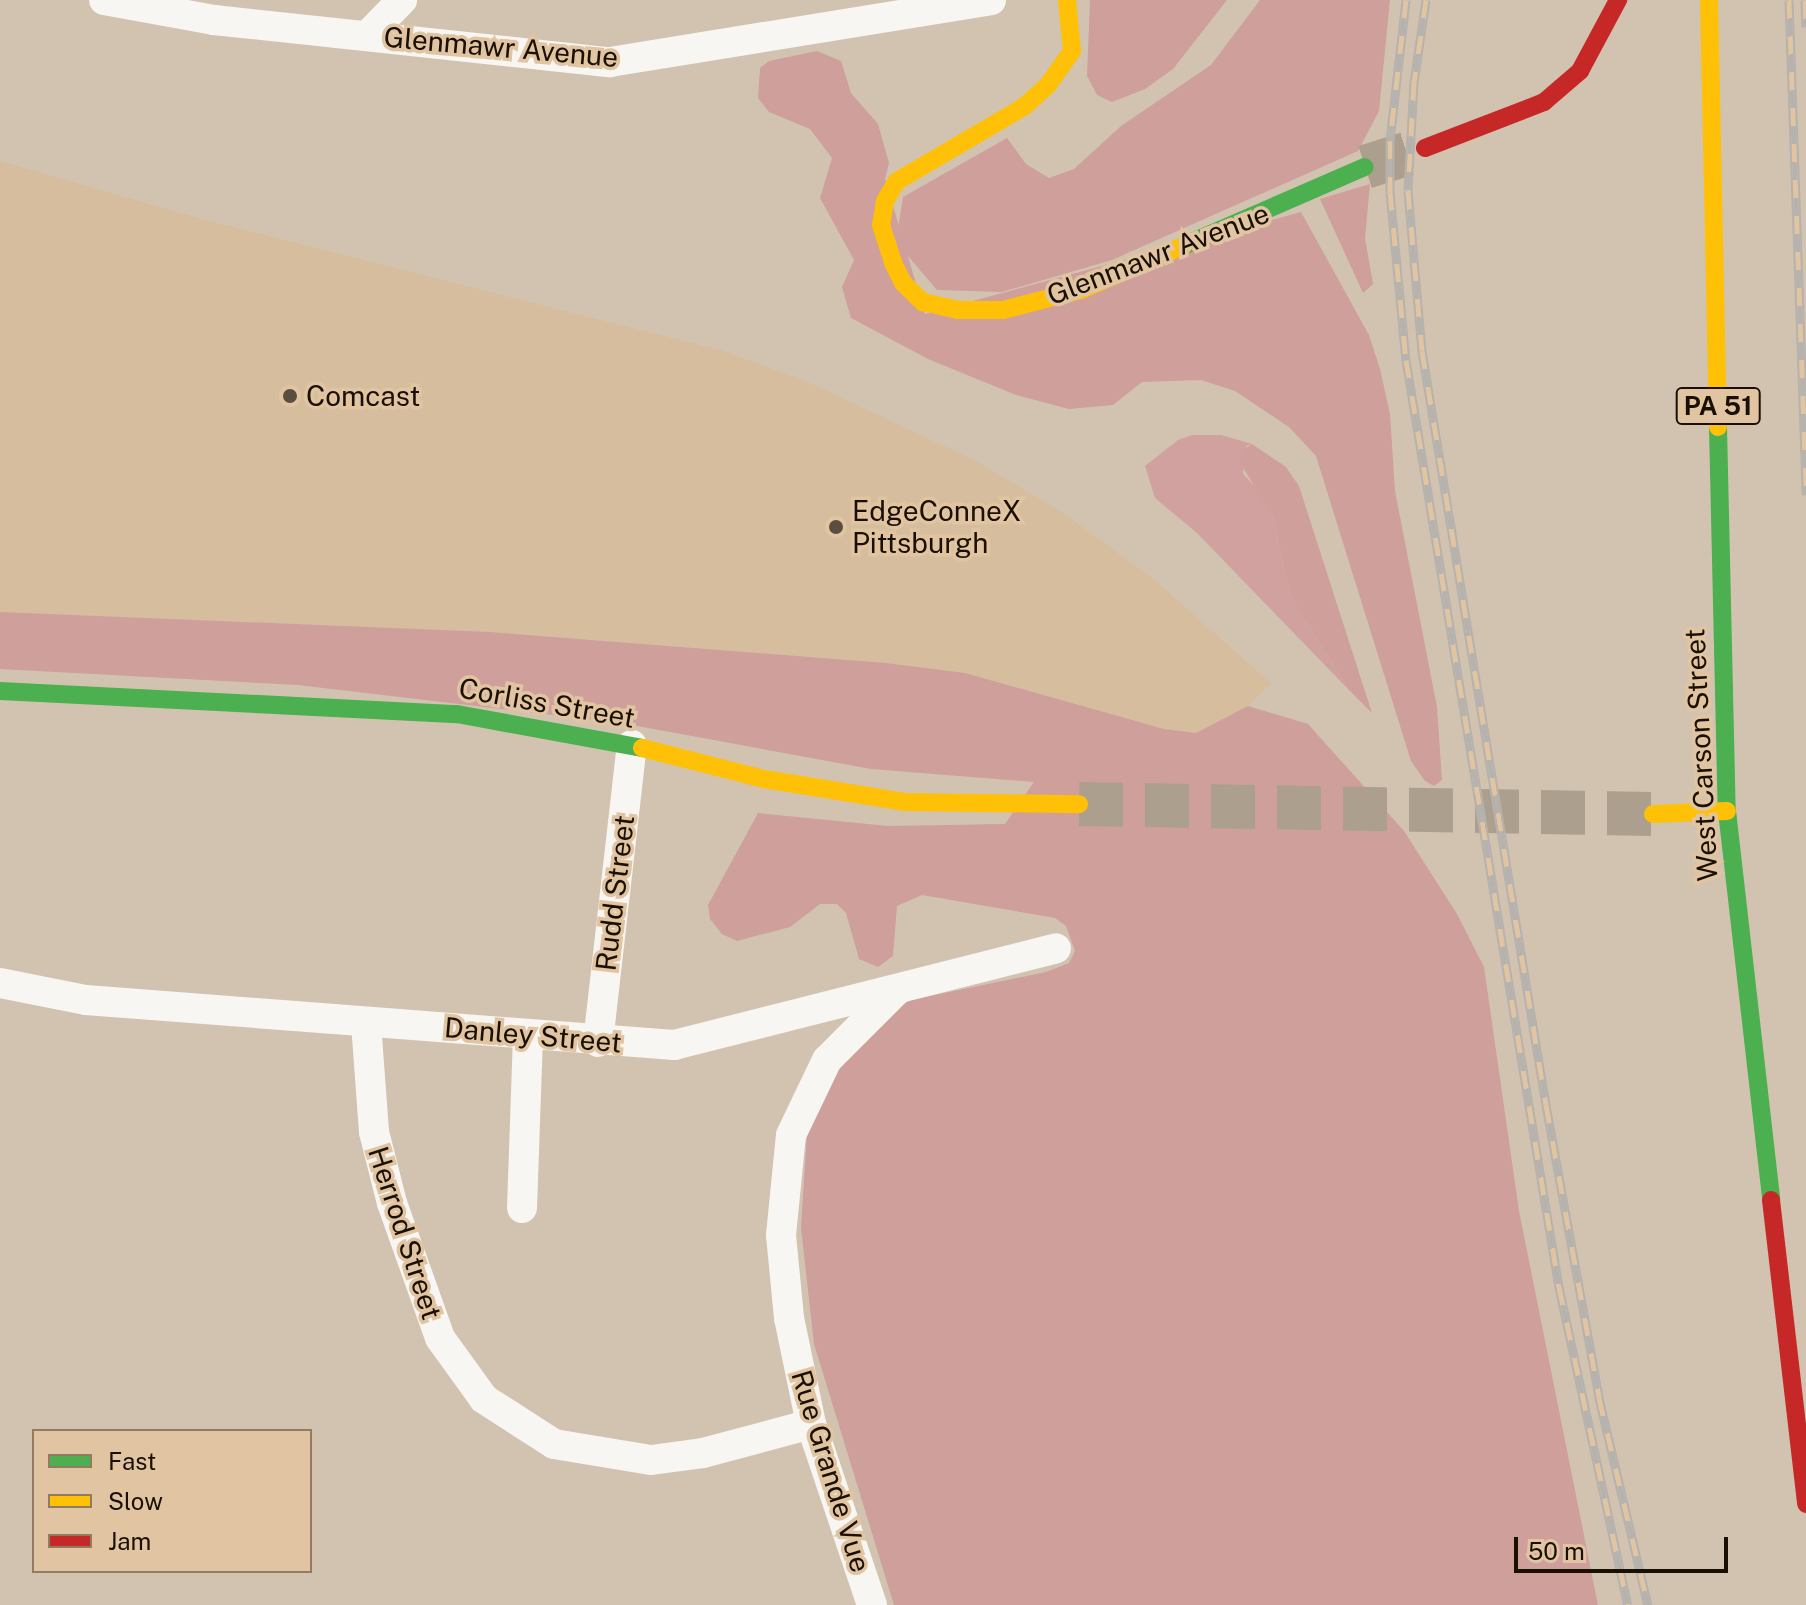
<!DOCTYPE html>
<style>
body{margin:0}
#map{position:relative;width:1806px;height:1605px;overflow:hidden;background:#d2c3b0;font-family:"Public Sans",sans-serif}
div>[style]{position:absolute}
.built>*{inset:0;background:#d6bd9e}
.green>*{inset:0;background:#d0a19e}
.forest>*{inset:0;background:#ce9f9b}
.secondary-tunnel>*{height:44px;margin-top:-22px;transform-origin:0;background:repeating-linear-gradient(90deg,#ad9f8d 0 44px,transparent 0 66px)}
.street>*{height:30px;margin:-15px;padding:0 15px;transform-origin:15px;border-radius:15px;background:#f8f6f3}
.fast>*{height:18px;margin:-9px;padding:0 9px;transform-origin:9px;border-radius:9px;background:#4caf50}
.slow>*{height:18px;margin:-9px;padding:0 9px;transform-origin:9px;border-radius:9px;background:#ffc107}
.jam>*{height:18px;margin:-9px;padding:0 9px;transform-origin:9px;border-radius:9px;background:#c62828}
.rail>*{height:9px;margin-top:-4.5px;transform-origin:0;background:repeating-linear-gradient(90deg,#e1c4a1 0 18px,#b6b2ad 0 36px);box-sizing:border-box;border-block:2px solid #b6b2ad}
.dots>*{width:22px;height:22px;translate:-50% -50%;box-sizing:border-box;border:4px solid #e1c4a1;border-radius:50%}
span{translate:-50% -50%;white-space:nowrap;text-align:center;line-height:1.15;-webkit-text-stroke:7px #e1c4a1;paint-order:stroke}
.shield-label span{padding:2px 6px;background:#e1c4a1;border:2px solid;border-radius:6px;-webkit-text-stroke-width:0}
.shield-label{font-size:26px;color:#190f03;font-weight:700}
.street-label{font-size:28px;color:#190f03}
.poi-label{font-size:28px;color:#190f03}
.left{translate:0 -50%;text-align:left}
.legend{position:absolute;left:32px;top:1429px;width:280px;height:144px;box-sizing:border-box;background:#e1c4a1;border:2px solid #917c62;margin:0;padding:10px 14px;list-style:none;font-size:24px;color:#190f03}
.legend li{display:flex;align-items:center;gap:16px;height:40px}
.legend b{width:40px;border:2px solid #917c62}
.scale{position:absolute;left:1514px;top:1537px;width:214px;height:36px;box-sizing:border-box;border:4px solid #190f03;border-top:0;padding-left:10px;font-size:24px;line-height:28px;white-space:nowrap;color:#190f03;-webkit-text-stroke:6px #e1c4a1;paint-order:stroke}
</style>
<div id="map">
<div class="built">
<div style="clip-path:polygon(0 161px,198px 218px,724px 351px,808px 382px,976px 461px,1062px 512px,1155px 580px,1271px 683px,1248px 706px,1196px 733px,1164px 729px,965px 673px,886px 663px,490px 632px,0 612px)"></div>
</div>
<div class="green">
<div style="clip-path:polygon(1192px 435px,1221px 435px,1252px 444px,1246px 446px,1243px 474px,1266px 498px,1273px 516px,1290px 596px,1349px 690px,1197px 533px,1155px 498px,1145px 466px,1178px 440px)"></div>
</div>
<div class="forest">
<div style="clip-path:polygon(1090px 0,1227px 0,1173px 69px,1145px 89px,1112px 102px,1097px 95px,1087px 76px)"></div>
<div style="clip-path:polygon(1260px 0,1390px 0,1379px 111px,1358px 151px,1112px 260px,1002px 292px,937px 290px,896px 242px,903px 197px,1007px 138px,1026px 164px,1049px 178px,1074px 169px,1121px 126px,1211px 65px)"></div>
<div style="clip-path:polygon(817px 51px,841px 61px,851px 93px,878px 124px,889px 163px,885px 179px,925px 314px,1301px 212px,1369px 335px,1380px 369px,1390px 414px,1395px 491px,1437px 707px,1442px 780px,1434px 786px,1425px 781px,1411px 761px,1316px 456px,1289px 427px,1235px 391px,1201px 380px,1142px 382px,1113px 405px,1069px 409px,1016px 395px,928px 359px,851px 318px,842px 287px,854px 260px,820px 198px,832px 158px,810px 129px,769px 112px,758px 98px,760px 68px,769px 61px)"></div>
<div style="clip-path:polygon(1370px 184px,1365px 238px,1373px 284px,1363px 293px,1320px 199px)"></div>
<div style="clip-path:polygon(1252px 444px,1286px 467px,1299px 486px,1372px 713px,1349px 690px,1290px 596px,1273px 516px,1240px 463px,1241px 451px)"></div>
<div style="clip-path:polygon(0 612px,490px 632px,886px 663px,965px 673px,1164px 729px,1196px 733px,1248px 706px,1308px 724px,1404px 831px,1457px 914px,1484px 967px,1519px 1211px,1598px 1605px,894px 1605px,814px 1344px,801px 1228px,807px 1133px,836px 1070px,890px 1011px,911px 1000px,1046px 972px,1069px 963px,1075px 951px,1066px 926px,1055px 918px,922px 895px,897px 906px,893px 956px,878px 967px,859px 959px,846px 913px,837px 904px,820px 904px,790px 927px,737px 941px,722px 934px,710px 919px,708px 905px,758px 813px,888px 826px,1005px 824px,1034px 782px,871px 769px,621px 723px,298px 685px,0 669px)"></div>
</div>
<div class="secondary-tunnel">
<div style="left:1365px;top:167px;width:63px;rotate:-17.6deg"></div>
<div style="left:1079px;top:804px;width:574px;rotate:1deg"></div>
</div>
<div class="street">
<div style="left:104px;top:0;width:112px;rotate:10.3deg"></div>
<div style="left:214px;top:20px;width:398px;rotate:6.1deg"></div>
<div style="left:610px;top:62px;width:386px;rotate:-9.2deg"></div>
<div style="left:368px;top:35px;width:49px;rotate:-45.8deg"></div>
<div style="left:0;top:983px;width:88px;rotate:11.2deg"></div>
<div style="left:86px;top:1000px;width:590px;rotate:4.38deg"></div>
<div style="left:674px;top:1045px;width:394px;rotate:-14.2deg"></div>
<div style="left:366px;top:1023px;width:109px;rotate:85.8deg"></div>
<div style="left:374px;top:1132px;width:73px;rotate:75.8deg"></div>
<div style="left:392px;top:1203px;width:143px;rotate:70.4deg"></div>
<div style="left:440px;top:1338px;width:75px;rotate:54.2deg"></div>
<div style="left:484px;top:1399px;width:83px;rotate:32.7deg"></div>
<div style="left:554px;top:1444px;width:98px;rotate:9.4deg"></div>
<div style="left:651px;top:1460px;width:52px;rotate:-7.7deg"></div>
<div style="left:703px;top:1453px;width:112px;rotate:-15deg"></div>
<div style="left:598px;top:1042px;width:299px;rotate:-83.5deg"></div>
<div style="left:522px;top:1208px;width:173px;rotate:-88deg"></div>
<div style="left:872px;top:1605px;width:191px;rotate:-108.6deg"></div>
<div style="left:811px;top:1424px;width:108px;rotate:-101.7deg"></div>
<div style="left:789px;top:1318px;width:83px;rotate:-95.5deg"></div>
<div style="left:781px;top:1235px;width:100px;rotate:-84.3deg"></div>
<div style="left:791px;top:1135px;width:83px;rotate:-64.4deg"></div>
<div style="left:827px;top:1060px;width:98px;rotate:-45deg"></div>
</div>
<div class="fast">
<div style="left:1183px;top:246px;width:198px;rotate:-23.5deg"></div>
<div style="left:1718px;top:427px;width:384px;rotate:88.7deg"></div>
<div style="left:1727px;top:811px;width:391px;rotate:83.5deg"></div>
<div style="left:0;top:691px;width:458px;rotate:2.9deg"></div>
<div style="left:457px;top:714px;width:188px;rotate:10.4deg"></div>
</div>
<div class="slow">
<div style="left:1067px;top:0;width:51px;rotate:84.4deg"></div>
<div style="left:1072px;top:51px;width:42px;rotate:125.2deg"></div>
<div style="left:1048px;top:85px;width:31px;rotate:138deg"></div>
<div style="left:1025px;top:106px;width:148px;rotate:149.6deg"></div>
<div style="left:897px;top:181px;width:23px;rotate:121deg"></div>
<div style="left:885px;top:201px;width:24px;rotate:99deg"></div>
<div style="left:881px;top:225px;width:40px;rotate:72deg"></div>
<div style="left:893px;top:263px;width:22px;rotate:63deg"></div>
<div style="left:903px;top:283px;width:28px;rotate:44deg"></div>
<div style="left:923px;top:302px;width:36px;rotate:13deg"></div>
<div style="left:958px;top:310px;width:45px"></div>
<div style="left:1003px;top:310px;width:81px;rotate:-14.4deg"></div>
<div style="left:1081px;top:290px;width:111px;rotate:-23.3deg"></div>
<div style="left:1709px;top:0;width:427px;rotate:88.8deg"></div>
<div style="left:642px;top:748px;width:126px;rotate:14.3deg"></div>
<div style="left:764px;top:779px;width:142px;rotate:9.3deg"></div>
<div style="left:904px;top:802px;width:175px;rotate:0.7deg"></div>
<div style="left:1653px;top:814px;width:74px;rotate:-2.3deg"></div>
</div>
<div class="jam">
<div style="left:1425px;top:148px;width:128px;rotate:-21.1deg"></div>
<div style="left:1544px;top:102px;width:48px;rotate:-40.7deg"></div>
<div style="left:1580px;top:71px;width:81px;rotate:-61.8deg"></div>
<div style="left:1771px;top:1200px;width:306px;rotate:83.4deg"></div>
</div>
<div class="rail">
<div style="left:1406px;top:0;width:141px;rotate:96.5deg"></div>
<div style="left:1390px;top:140px;width:52px;rotate:90deg"></div>
<div style="left:1390px;top:192px;width:169px;rotate:84.6deg"></div>
<div style="left:1406px;top:360px;width:940px;rotate:80.63deg"></div>
<div style="left:1559px;top:1287px;width:325px;rotate:77.8deg"></div>
<div style="left:1426px;top:0;width:83px;rotate:98.3deg"></div>
<div style="left:1414px;top:82px;width:109px;rotate:93.2deg"></div>
<div style="left:1408px;top:191px;width:161px;rotate:85deg"></div>
<div style="left:1422px;top:351px;width:764px;rotate:80.66deg"></div>
<div style="left:1546px;top:1105px;width:298px;rotate:79.7deg"></div>
<div style="left:1599px;top:1398px;width:213px;rotate:76.7deg"></div>
<div style="left:1789px;top:0;width:495px;rotate:88deg"></div>
<div style="left:1805px;top:0;width:27px;rotate:88deg"></div>
</div>
<div class="dots">
<div style="left:290px;top:396px;background:#5a4e40"></div>
<div style="left:836px;top:527px;background:#5a4e40"></div>
</div>
<div class="shield-label">
<span style="left:1718px;top:406px">PA 51</span>
</div>
<div class="street-label">
<span style="left:501px;top:47px;rotate:5deg">Glenmawr Avenue</span>
<span style="left:1158px;top:254px;rotate:-21deg">Glenmawr Avenue</span>
<span style="left:547px;top:703px;rotate:10deg">Corliss Street</span>
<span style="left:1701px;top:755px;rotate:-93deg">West Carson Street</span>
<span style="left:615px;top:893px;rotate:-83deg">Rudd Street</span>
<span style="left:533px;top:1035px;rotate:5deg">Danley Street</span>
<span style="left:405px;top:1233px;rotate:72deg">Herrod Street</span>
<span style="left:831px;top:1471px;rotate:73deg">Rue Grande Vue</span>
</div>
<div class="poi-label">
<span class="left" style="left:306px;top:396px">Comcast</span>
<span class="left" style="left:852px;top:527px">EdgeConneX<br>Pittsburgh</span>
</div>
<ul class="legend">
<li><b style="height:10px;background:#4caf50"></b>Fast</li>
<li><b style="height:10px;background:#ffc107"></b>Slow</li>
<li><b style="height:10px;background:#c62828"></b>Jam</li>
</ul>
<div class="scale">50 m</div>
</div>
